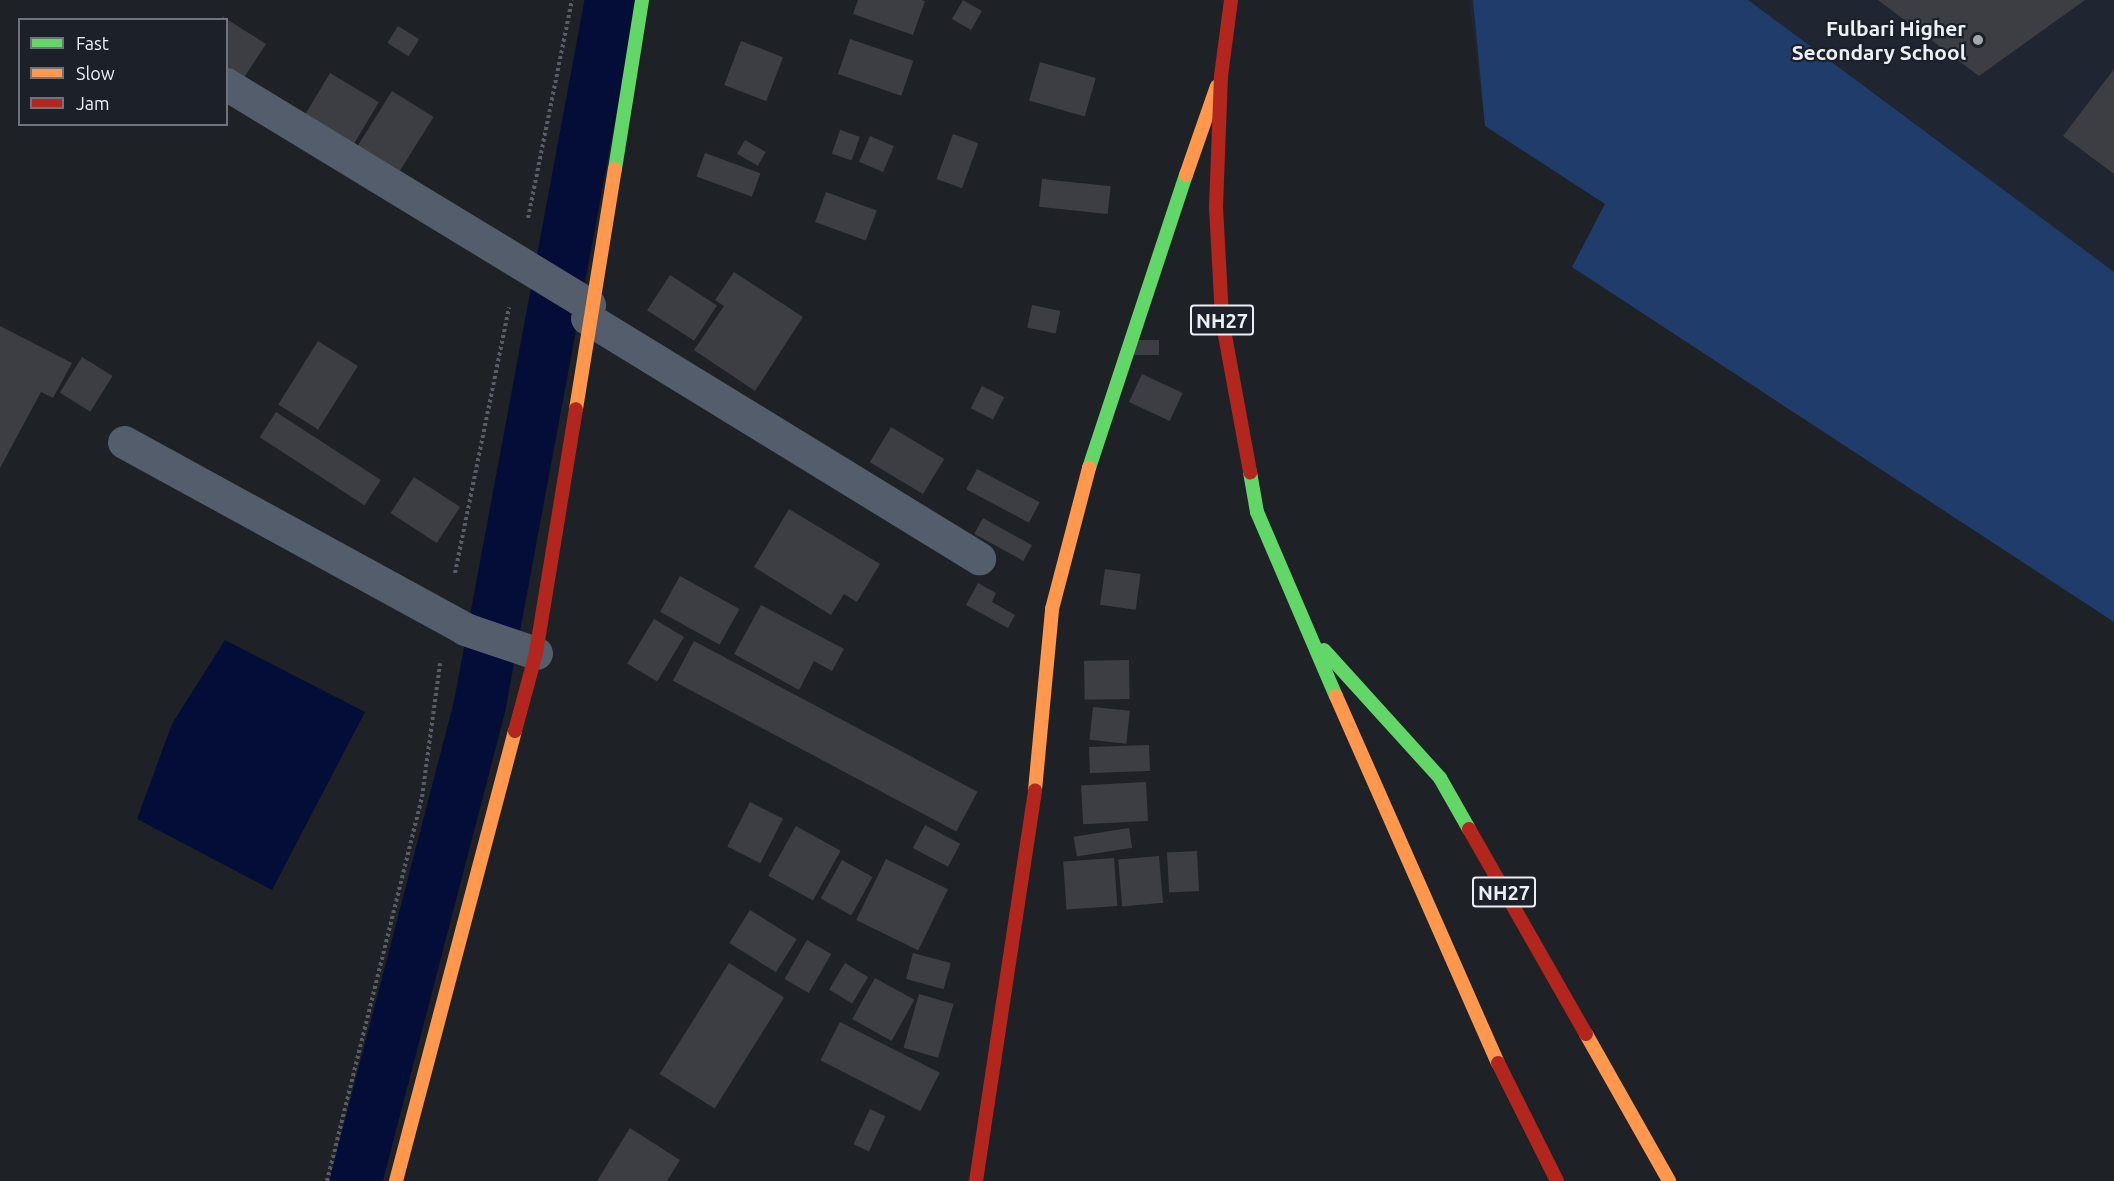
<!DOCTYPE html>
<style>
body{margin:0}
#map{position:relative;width:2114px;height:1181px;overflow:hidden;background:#1e2126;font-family:Ubuntu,sans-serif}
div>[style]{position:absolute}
.built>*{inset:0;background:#1f2632}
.green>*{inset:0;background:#203c6a}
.water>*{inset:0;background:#030d37}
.canal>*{height:52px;margin:-26px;padding:0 26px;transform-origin:26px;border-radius:26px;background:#030d37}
.building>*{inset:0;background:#3c3e43;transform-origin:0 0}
.path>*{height:4px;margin-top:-2px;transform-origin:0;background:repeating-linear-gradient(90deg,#585d67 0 3px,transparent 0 6px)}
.street>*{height:33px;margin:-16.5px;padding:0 16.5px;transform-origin:16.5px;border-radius:16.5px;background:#545d6b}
.fast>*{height:14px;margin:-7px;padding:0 7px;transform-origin:7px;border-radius:7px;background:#63d668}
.slow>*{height:14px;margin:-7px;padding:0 7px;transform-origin:7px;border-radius:7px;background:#ff974d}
.jam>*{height:14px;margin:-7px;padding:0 7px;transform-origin:7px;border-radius:7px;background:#b3261e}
.dots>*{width:16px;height:16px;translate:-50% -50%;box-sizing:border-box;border:3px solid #1b2029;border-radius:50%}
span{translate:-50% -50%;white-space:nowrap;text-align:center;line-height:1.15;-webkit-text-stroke:4.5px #1b2029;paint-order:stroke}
.shield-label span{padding:2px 4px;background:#1b2029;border:2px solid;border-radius:4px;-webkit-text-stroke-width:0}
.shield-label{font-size:20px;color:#ecf0f6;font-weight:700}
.poi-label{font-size:21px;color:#ecf0f6;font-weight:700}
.right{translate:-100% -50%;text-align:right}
.legend{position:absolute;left:18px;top:18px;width:210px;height:108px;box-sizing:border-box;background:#1b2029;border:2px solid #6f737b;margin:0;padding:8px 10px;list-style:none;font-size:18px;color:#ecf0f6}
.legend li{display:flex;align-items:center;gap:12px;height:30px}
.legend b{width:30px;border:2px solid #6f737b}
</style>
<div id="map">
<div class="built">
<div style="clip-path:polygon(1469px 0,2114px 0,2114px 622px,1572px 267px,1605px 204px,1485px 126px)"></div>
</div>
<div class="green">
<div style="clip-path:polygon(1473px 0,1748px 0,2114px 272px,2114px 622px,1572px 267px,1605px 204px,1485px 126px)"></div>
</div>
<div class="water">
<div style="clip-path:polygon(225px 640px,365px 712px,272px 890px,137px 819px,172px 724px)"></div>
</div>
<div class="canal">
<div style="left:356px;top:1181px;width:493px;rotate:-75.4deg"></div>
<div style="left:480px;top:704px;width:716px;rotate:-79.46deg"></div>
</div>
<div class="building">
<div style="clip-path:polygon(858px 0,921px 0,925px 1px,913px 35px,853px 14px)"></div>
<div style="left:963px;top:0;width:22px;height:22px;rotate:30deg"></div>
<div style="clip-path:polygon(1878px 0,2085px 0,1979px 76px)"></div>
<div style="clip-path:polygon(222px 16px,266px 44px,241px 82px,226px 73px)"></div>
<div style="left:398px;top:26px;width:25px;height:20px;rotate:32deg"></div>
<div style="left:850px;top:39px;width:67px;height:37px;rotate:19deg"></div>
<div style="left:741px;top:41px;width:45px;height:47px;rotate:21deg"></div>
<div style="left:1040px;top:62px;width:58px;height:40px;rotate:16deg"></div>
<div style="clip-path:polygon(2114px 69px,2114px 174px,2063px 136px)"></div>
<div style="left:330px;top:73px;width:57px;height:48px;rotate:31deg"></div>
<div style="left:392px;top:91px;width:49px;height:67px;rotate:32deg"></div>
<div style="left:840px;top:130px;width:21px;height:25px;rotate:19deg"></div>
<div style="left:953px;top:134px;width:27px;height:48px;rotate:20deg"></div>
<div style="left:870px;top:136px;width:26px;height:28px;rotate:23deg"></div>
<div style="left:745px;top:140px;width:24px;height:16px;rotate:30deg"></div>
<div style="left:705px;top:153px;width:59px;height:25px;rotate:20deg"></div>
<div style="left:1042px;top:179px;width:69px;height:28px;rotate:6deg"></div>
<div style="left:826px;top:192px;width:54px;height:32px;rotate:20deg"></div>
<div style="clip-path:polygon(734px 272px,803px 317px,755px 391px,694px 350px,724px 306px,715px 300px)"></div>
<div style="left:670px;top:275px;width:56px;height:42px;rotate:33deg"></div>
<div style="left:1032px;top:305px;width:29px;height:23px;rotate:12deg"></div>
<div style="clip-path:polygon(0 326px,72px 363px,53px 398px,41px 392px,0 468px)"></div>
<div style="left:1134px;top:340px;width:25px;height:15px"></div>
<div style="left:318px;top:341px;width:47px;height:75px;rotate:32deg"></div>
<div style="left:82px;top:357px;width:36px;height:42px;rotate:32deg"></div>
<div style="left:1142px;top:374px;width:45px;height:31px;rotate:25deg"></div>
<div style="left:982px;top:386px;width:25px;height:25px;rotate:27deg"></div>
<div style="left:276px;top:412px;width:125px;height:30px;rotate:33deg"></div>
<div style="left:891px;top:427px;width:62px;height:41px;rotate:31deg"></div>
<div style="left:977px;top:469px;width:71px;height:23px;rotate:28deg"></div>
<div style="left:414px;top:477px;width:55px;height:43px;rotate:33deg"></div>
<div style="clip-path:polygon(789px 509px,880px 564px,857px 602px,844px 594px,831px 615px,754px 567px)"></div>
<div style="left:983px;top:518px;width:56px;height:18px;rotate:29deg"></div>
<div style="left:1105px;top:569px;width:36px;height:36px;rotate:8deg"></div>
<div style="left:680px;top:576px;width:68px;height:41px;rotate:29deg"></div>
<div style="clip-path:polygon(978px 583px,996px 593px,992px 602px,1015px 615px,1008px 628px,966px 605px)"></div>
<div style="clip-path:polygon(761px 605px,844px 649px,832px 671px,814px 661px,799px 690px,734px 654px)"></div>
<div style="left:654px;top:619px;width:35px;height:52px;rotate:31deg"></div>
<div style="left:694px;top:641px;width:321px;height:45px;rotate:28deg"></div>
<div style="left:1129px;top:660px;width:39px;height:45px;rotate:89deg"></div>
<div style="left:1093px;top:707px;width:37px;height:33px;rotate:6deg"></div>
<div style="left:1149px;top:745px;width:26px;height:60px;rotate:88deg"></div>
<div style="left:1146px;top:782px;width:39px;height:65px;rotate:87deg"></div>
<div style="left:750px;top:802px;width:37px;height:50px;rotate:27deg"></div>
<div style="left:925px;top:825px;width:40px;height:26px;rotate:28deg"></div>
<div style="left:796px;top:826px;width:51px;height:57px;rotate:29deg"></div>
<div style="left:1129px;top:828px;width:20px;height:56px;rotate:81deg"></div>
<div style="left:1197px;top:851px;width:40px;height:30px;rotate:87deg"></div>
<div style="left:1159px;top:856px;width:47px;height:41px;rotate:85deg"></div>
<div style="left:1114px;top:858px;width:48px;height:51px;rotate:86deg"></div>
<div style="left:886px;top:859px;width:69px;height:68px;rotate:26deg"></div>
<div style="left:842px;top:860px;width:35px;height:44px;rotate:29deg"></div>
<div style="left:750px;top:910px;width:55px;height:39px;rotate:32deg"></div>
<div style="left:807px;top:940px;width:28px;height:45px;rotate:30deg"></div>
<div style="left:913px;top:953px;width:39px;height:27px;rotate:15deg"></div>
<div style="left:729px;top:963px;width:65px;height:131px;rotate:32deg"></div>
<div style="left:845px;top:963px;width:27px;height:31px;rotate:31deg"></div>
<div style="left:875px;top:978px;width:45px;height:47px;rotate:29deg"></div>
<div style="left:919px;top:994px;width:36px;height:56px;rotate:16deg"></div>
<div style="left:840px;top:1022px;width:112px;height:43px;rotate:27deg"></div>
<div style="left:870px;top:1109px;width:17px;height:39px;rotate:25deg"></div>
<div style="clip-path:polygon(630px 1128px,680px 1160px,667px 1181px,597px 1181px)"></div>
</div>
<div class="path">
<div style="left:528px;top:218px;width:222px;rotate:-78.6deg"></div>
<div style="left:455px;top:573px;width:271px;rotate:-78.5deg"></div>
<div style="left:327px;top:1181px;width:396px;rotate:-76.1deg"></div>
<div style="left:422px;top:797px;width:135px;rotate:-82.3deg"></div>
</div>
<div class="street">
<div style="left:226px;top:84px;width:425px;rotate:31.3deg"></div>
<div style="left:587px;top:318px;width:460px;rotate:31.5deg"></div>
<div style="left:124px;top:442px;width:389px;rotate:28.7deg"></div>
<div style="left:465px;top:629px;width:75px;rotate:18.7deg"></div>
</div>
<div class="fast">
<div style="left:615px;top:169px;width:171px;rotate:-80.9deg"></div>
<div style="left:1089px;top:468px;width:309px;rotate:-71.7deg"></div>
<div style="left:1250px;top:472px;width:41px;rotate:80.1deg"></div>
<div style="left:1257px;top:512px;width:200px;rotate:66.8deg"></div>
<div style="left:1324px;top:650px;width:173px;rotate:47.8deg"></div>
<div style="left:1440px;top:778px;width:59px;rotate:60.4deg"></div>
</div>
<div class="slow">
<div style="left:1186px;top:175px;width:94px;rotate:-70.8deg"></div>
<div style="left:576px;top:409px;width:243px;rotate:-80.8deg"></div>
<div style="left:1336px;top:696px;width:401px;rotate:66.2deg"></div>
<div style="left:1035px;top:790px;width:182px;rotate:-84.6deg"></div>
<div style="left:1052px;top:609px;width:146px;rotate:-75.3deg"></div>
<div style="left:1586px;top:1034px;width:169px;rotate:60.5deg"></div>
<div style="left:396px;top:1181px;width:465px;rotate:-75.2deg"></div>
</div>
<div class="jam">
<div style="left:1231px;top:0;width:77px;rotate:97.5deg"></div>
<div style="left:1221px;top:76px;width:131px;rotate:92.2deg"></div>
<div style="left:1216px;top:207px;width:112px;rotate:86.9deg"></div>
<div style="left:1222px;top:319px;width:156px;rotate:79.6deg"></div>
<div style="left:515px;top:731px;width:81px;rotate:-74.9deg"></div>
<div style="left:536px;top:653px;width:247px;rotate:-80.7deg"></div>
<div style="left:1469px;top:829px;width:236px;rotate:60.3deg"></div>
<div style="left:1498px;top:1063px;width:132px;rotate:63.4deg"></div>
<div style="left:976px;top:1181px;width:395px;rotate:-81.4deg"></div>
</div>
<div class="dots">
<div style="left:1978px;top:40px;background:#a4a8ad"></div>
</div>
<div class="shield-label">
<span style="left:1222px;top:320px">NH27</span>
<span style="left:1504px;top:892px">NH27</span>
</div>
<div class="poi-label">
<span class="right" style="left:1966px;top:40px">Fulbari Higher<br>Secondary School</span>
</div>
<ul class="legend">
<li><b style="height:8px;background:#63d668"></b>Fast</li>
<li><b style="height:8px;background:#ff974d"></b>Slow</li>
<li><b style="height:8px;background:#b3261e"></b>Jam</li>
</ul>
</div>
